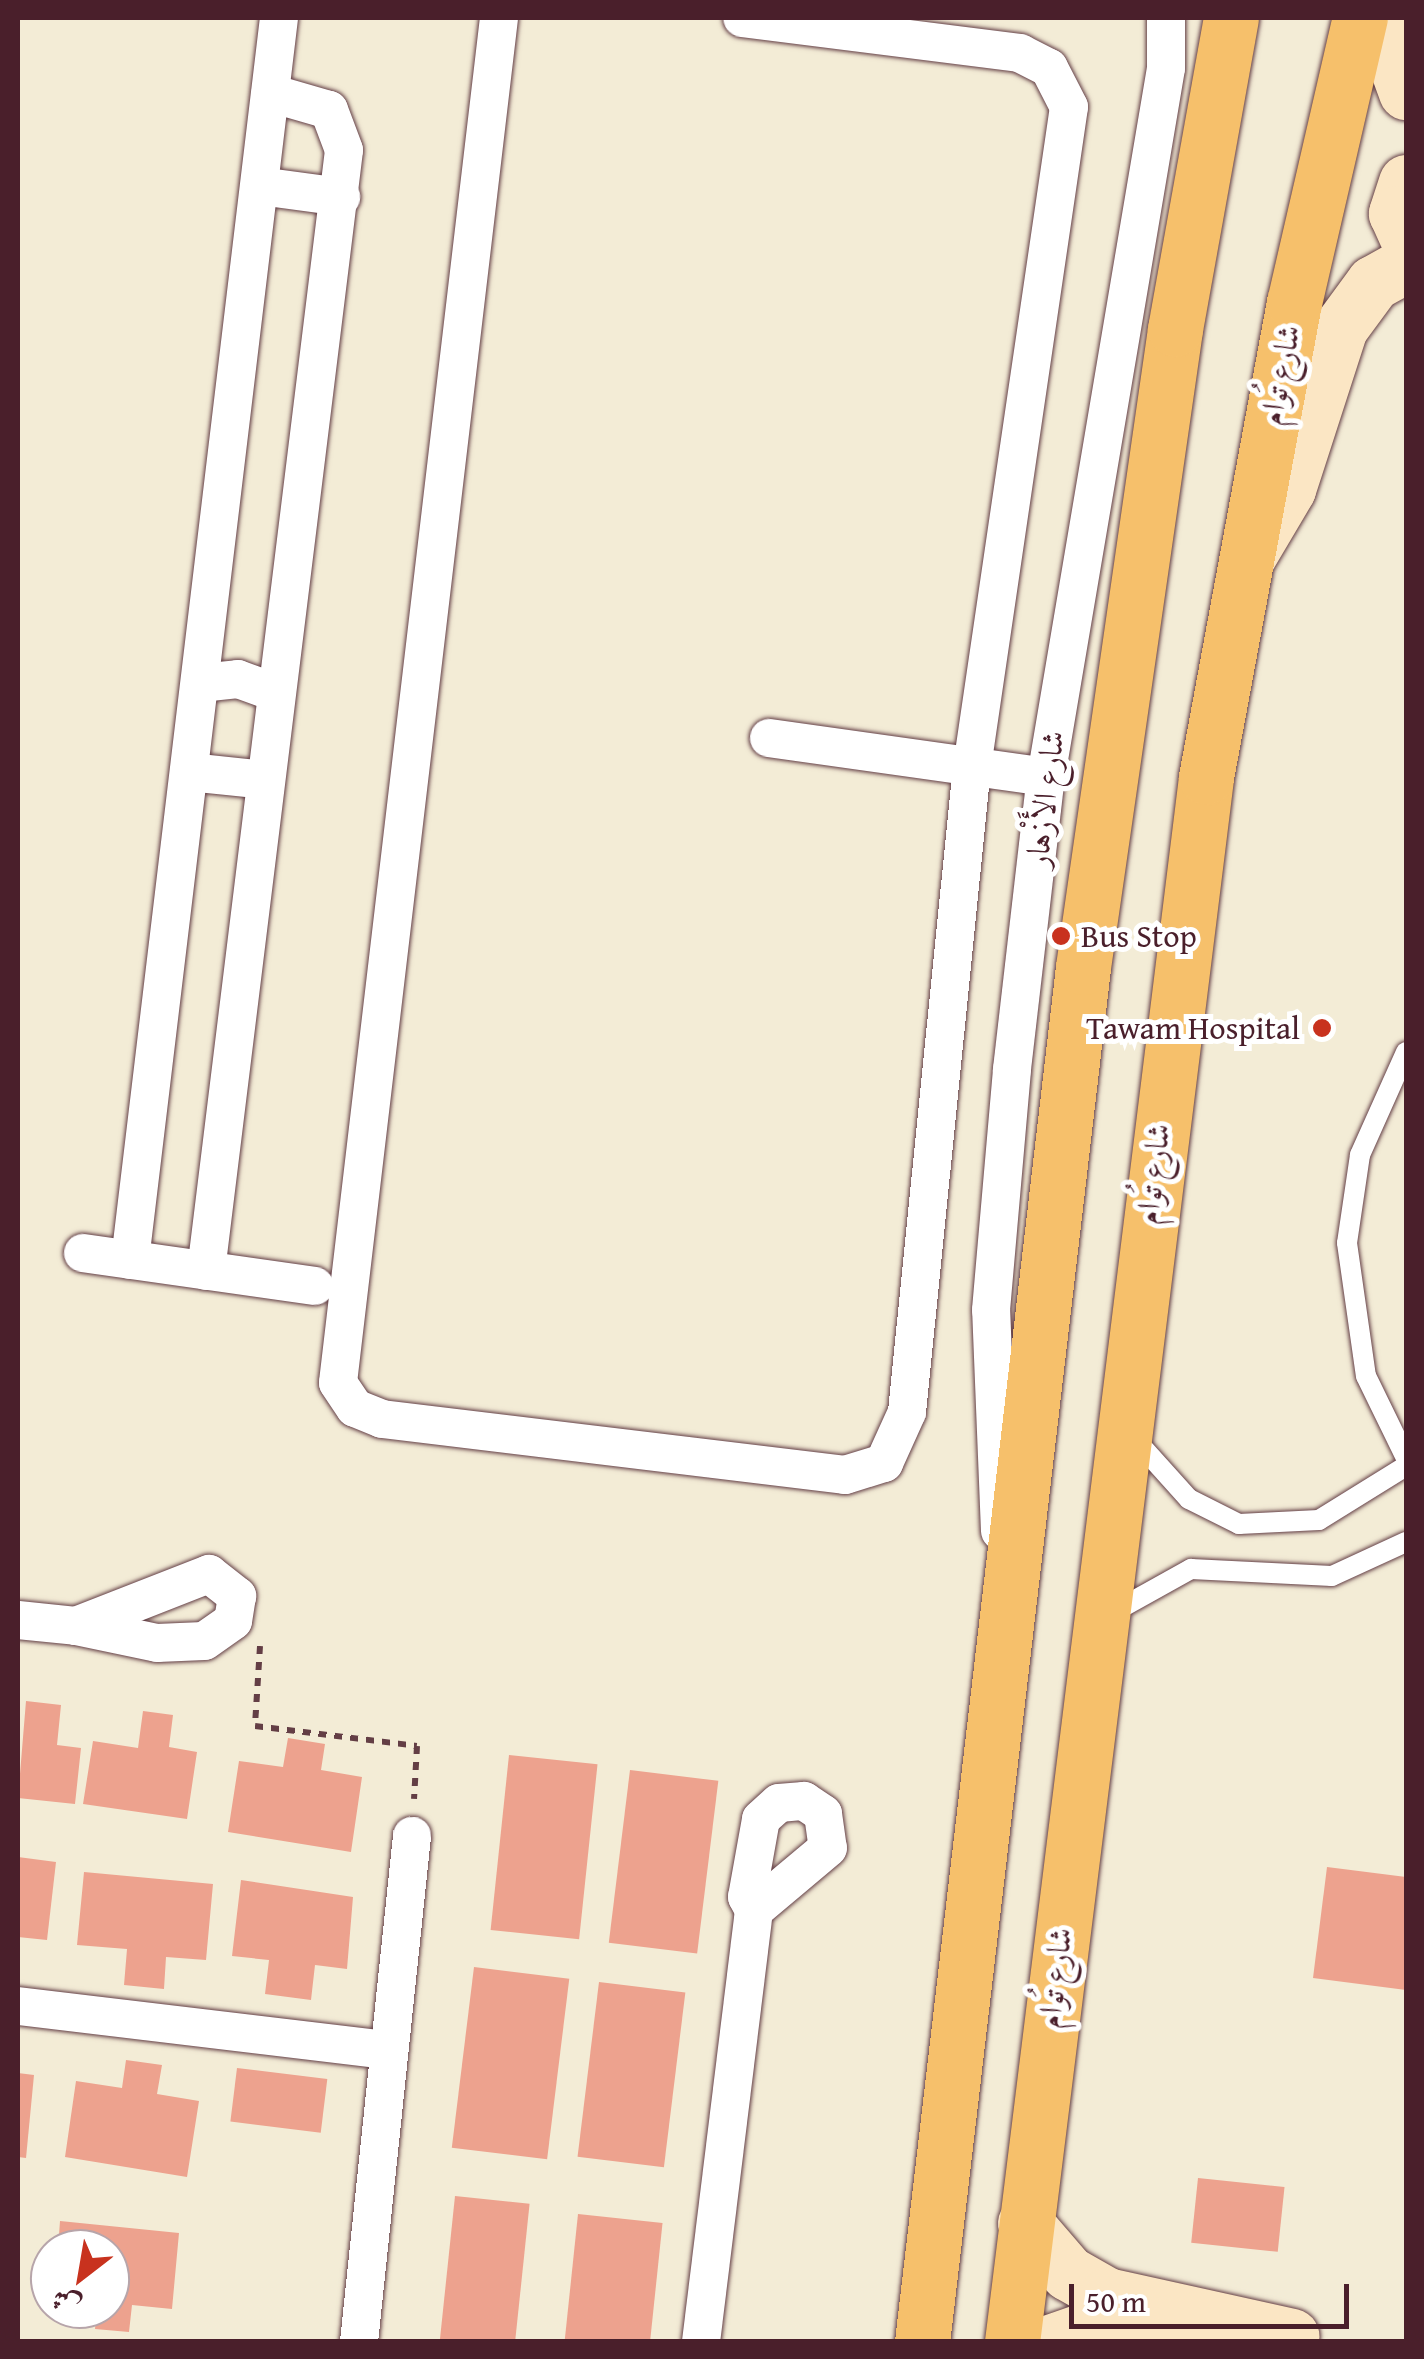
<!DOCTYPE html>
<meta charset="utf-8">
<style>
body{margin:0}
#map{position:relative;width:1424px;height:2359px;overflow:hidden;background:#f3ecd6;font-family:"Gentium Book Plus",Amiri,serif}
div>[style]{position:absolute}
.building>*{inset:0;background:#eda28e;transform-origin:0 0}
.path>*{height:6px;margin-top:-3px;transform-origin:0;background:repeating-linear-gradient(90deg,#633e45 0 8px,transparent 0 16px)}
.roads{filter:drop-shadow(0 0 2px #633e45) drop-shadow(0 0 2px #633e45)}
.lane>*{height:20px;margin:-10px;padding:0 10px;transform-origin:10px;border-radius:10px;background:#fff}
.street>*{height:38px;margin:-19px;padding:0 19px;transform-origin:19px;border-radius:19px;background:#fff}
.secondary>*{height:55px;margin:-27.5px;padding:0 27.5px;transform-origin:27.5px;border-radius:27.5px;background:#fbe6c4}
.primary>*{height:55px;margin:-27.5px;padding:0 27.5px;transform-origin:27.5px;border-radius:27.5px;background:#f6c06b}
.dots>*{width:28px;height:28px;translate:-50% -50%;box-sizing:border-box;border:5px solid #fff;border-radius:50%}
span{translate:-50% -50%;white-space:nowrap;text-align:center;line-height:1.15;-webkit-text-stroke:10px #fff;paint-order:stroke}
.street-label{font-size:32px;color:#4a1f2b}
.poi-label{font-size:32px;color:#4a1f2b}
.left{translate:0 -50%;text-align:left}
.right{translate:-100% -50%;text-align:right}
.frame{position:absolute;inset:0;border:20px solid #4a1f2b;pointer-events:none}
.north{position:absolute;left:30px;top:2229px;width:100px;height:100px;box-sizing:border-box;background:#fff;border:2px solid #b7a5aa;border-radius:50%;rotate:211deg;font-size:28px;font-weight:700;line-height:40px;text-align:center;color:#4a1f2b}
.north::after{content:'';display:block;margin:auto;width:35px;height:45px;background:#c8321e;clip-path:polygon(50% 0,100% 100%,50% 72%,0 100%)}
.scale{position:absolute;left:1069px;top:2284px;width:280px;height:45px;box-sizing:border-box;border:5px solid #4a1f2b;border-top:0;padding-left:12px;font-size:30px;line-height:35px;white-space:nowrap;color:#4a1f2b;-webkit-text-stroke:8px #fff;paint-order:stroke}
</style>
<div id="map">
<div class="building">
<div style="clip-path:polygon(26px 1701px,61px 1705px,57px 1745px,81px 1748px,75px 1804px,18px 1798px)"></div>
<div style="clip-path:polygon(143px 1711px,173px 1715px,169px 1747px,197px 1752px,187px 1819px,83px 1804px,93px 1741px,138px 1748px)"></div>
<div style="clip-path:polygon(288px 1738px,325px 1744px,321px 1770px,362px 1777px,351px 1852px,228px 1832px,239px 1761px,283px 1767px)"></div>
<div style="left:509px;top:1755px;width:89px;height:176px;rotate:6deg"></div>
<div style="left:630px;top:1770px;width:89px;height:174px;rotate:7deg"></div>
<div style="clip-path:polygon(18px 1857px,56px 1862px,47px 1940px,18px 1937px)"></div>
<div style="clip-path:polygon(1327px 1867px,1406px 1877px,1406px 1990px,1313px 1978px)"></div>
<div style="clip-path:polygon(84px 1872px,213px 1884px,206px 1960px,166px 1957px,164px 1989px,124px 1985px,127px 1949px,77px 1945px)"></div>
<div style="clip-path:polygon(241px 1880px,353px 1897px,347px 1969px,315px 1965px,311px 2000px,265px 1994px,269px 1960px,232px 1956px)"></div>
<div style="left:474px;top:1967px;width:96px;height:182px;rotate:7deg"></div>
<div style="left:599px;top:1982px;width:87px;height:176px;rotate:7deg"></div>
<div style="clip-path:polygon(126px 2060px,162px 2065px,157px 2094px,199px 2101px,187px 2177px,65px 2157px,76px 2081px,122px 2088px)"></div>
<div style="left:237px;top:2068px;width:91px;height:54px;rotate:7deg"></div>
<div style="clip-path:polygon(18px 2073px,34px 2075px,26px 2158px,18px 2157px)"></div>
<div style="left:1198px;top:2178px;width:87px;height:65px;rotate:6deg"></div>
<div style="left:455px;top:2196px;width:75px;height:147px;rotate:6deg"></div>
<div style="left:578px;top:2214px;width:85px;height:129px;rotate:6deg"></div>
<div style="clip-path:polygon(60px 2221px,179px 2233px,172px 2309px,132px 2305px,129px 2332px,95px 2329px,97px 2309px,110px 2309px,110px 2249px,58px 2249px)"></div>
</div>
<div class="path">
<div style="left:260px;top:1646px;width:80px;rotate:93.6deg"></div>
<div style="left:255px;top:1726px;width:163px;rotate:7deg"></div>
<div style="left:417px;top:1746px;width:53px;rotate:93.2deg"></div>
</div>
<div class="roads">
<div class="lane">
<div style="left:1406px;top:1052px;width:113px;rotate:114.1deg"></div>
<div style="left:1360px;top:1155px;width:89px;rotate:98.4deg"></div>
<div style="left:1347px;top:1243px;width:134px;rotate:81.9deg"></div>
<div style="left:1366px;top:1376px;width:91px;rotate:64deg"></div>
<div style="left:1134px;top:1438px;width:82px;rotate:48deg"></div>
<div style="left:1189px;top:1499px;width:56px;rotate:26.6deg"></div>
<div style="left:1239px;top:1524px;width:80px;rotate:-2.9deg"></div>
<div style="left:1319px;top:1520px;width:102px;rotate:-31.8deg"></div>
<div style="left:1110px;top:1614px;width:93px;rotate:-29.1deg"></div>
<div style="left:1191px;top:1569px;width:141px;rotate:2.8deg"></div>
<div style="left:1332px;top:1576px;width:81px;rotate:-24.7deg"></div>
</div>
<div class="street">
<div style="left:499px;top:18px;width:1374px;rotate:96.73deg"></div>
<div style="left:338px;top:1383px;width:30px;rotate:56deg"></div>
<div style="left:355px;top:1408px;width:29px;rotate:22deg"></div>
<div style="left:382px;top:1419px;width:466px;rotate:6.9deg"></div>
<div style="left:845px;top:1475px;width:41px;rotate:-17.1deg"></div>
<div style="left:884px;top:1463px;width:56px;rotate:-65.7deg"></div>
<div style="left:907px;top:1412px;width:648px;rotate:-84.25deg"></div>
<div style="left:972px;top:767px;width:667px;rotate:-81.64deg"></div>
<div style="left:1069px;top:107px;width:44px;rotate:-117.1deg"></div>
<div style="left:1049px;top:68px;width:33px;rotate:-153deg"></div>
<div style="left:1020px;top:53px;width:280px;rotate:-172.8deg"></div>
<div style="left:260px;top:186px;width:82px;rotate:7.7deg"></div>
<div style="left:200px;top:683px;width:38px;rotate:-6deg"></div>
<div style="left:238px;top:679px;width:38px;rotate:20deg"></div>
<div style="left:769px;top:738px;width:280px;rotate:8deg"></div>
<div style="left:189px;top:772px;width:76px;rotate:6deg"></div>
<div style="left:83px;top:1253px;width:234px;rotate:8.1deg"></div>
<div style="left:130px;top:1260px;width:1251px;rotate:-83.16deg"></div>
<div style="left:206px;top:1271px;width:1129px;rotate:-82.98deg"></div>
<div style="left:344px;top:150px;width:43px;rotate:-110.6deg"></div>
<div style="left:329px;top:110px;width:61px;rotate:-163.9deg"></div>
<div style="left:1000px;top:1531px;width:221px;rotate:-92.3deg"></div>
<div style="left:991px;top:1310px;width:242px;rotate:-85deg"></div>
<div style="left:1012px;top:1069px;width:294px;rotate:-83.4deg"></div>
<div style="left:1046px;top:777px;width:719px;rotate:-80.39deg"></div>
<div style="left:1166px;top:68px;width:50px;rotate:-90deg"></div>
<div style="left:18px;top:1620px;width:58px;rotate:5.9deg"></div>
<div style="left:76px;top:1626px;width:143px;rotate:-21.4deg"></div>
<div style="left:209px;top:1574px;width:36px;rotate:38deg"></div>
<div style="left:237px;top:1596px;width:25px;rotate:99deg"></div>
<div style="left:233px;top:1621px;width:35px;rotate:145deg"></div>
<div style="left:204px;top:1641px;width:47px;rotate:177.6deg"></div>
<div style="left:157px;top:1643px;width:83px;rotate:-168.1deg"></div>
<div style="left:804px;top:1801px;width:23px;rotate:34deg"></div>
<div style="left:823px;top:1814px;width:34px;rotate:82deg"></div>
<div style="left:828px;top:1848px;width:97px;rotate:140deg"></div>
<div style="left:754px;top:1910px;width:15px;rotate:-118deg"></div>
<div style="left:747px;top:1897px;width:79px;rotate:-79.8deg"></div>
<div style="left:761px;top:1819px;width:24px;rotate:-42deg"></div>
<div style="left:779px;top:1803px;width:25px;rotate:-5deg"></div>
<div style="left:18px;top:2006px;width:372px;rotate:6.8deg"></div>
<div style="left:359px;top:2342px;width:509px;rotate:-84.02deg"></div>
<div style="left:701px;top:2342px;width:435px;rotate:-83deg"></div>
</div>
<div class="secondary">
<div style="left:1379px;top:18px;width:79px;rotate:70deg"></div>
<div style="left:1406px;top:182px;width:33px;rotate:108deg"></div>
<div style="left:1396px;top:213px;width:24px;rotate:66deg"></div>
<div style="left:1249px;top:555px;width:77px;rotate:-59.4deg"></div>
<div style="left:1288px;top:489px;width:169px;rotate:-72.1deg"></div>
<div style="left:1340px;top:328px;width:56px;rotate:-53.7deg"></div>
<div style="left:1373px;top:283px;width:38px;rotate:-29deg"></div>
<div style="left:1025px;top:2223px;width:66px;rotate:49.3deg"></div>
<div style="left:1068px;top:2273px;width:45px;rotate:29.4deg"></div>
<div style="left:1107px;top:2295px;width:189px;rotate:12.5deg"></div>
<div style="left:1050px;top:2342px;width:60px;rotate:-19.3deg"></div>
<div style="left:1107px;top:2322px;width:50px;rotate:3.4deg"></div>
</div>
<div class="primary">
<div style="left:922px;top:2342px;width:1384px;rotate:-83.32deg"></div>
<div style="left:1083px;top:967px;width:645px;rotate:-81.79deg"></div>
<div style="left:1175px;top:329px;width:316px;rotate:-79.8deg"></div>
<div style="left:1012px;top:2342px;width:1577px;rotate:-82.93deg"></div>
<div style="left:1206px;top:777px;width:482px;rotate:-79.5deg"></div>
<div style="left:1294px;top:303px;width:293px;rotate:-77deg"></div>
</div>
</div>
<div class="dots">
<div style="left:1061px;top:936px;background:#c8321e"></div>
<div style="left:1322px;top:1028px;background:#c8321e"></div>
</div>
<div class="street-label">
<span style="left:1280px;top:375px;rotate:-79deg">شارع تُوام</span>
<span style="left:1045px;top:799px;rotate:-83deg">شارع الأَزْهار</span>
<span style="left:1153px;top:1174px;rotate:-83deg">شارع تُوام</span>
<span style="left:1055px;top:1978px;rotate:-83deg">شارع تُوام</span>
</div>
<div class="poi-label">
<span class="left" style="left:1081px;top:936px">Bus Stop</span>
<span class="right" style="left:1300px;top:1028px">Tawam Hospital</span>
</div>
<div class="frame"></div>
<div class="north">ش</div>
<div class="scale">50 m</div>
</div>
